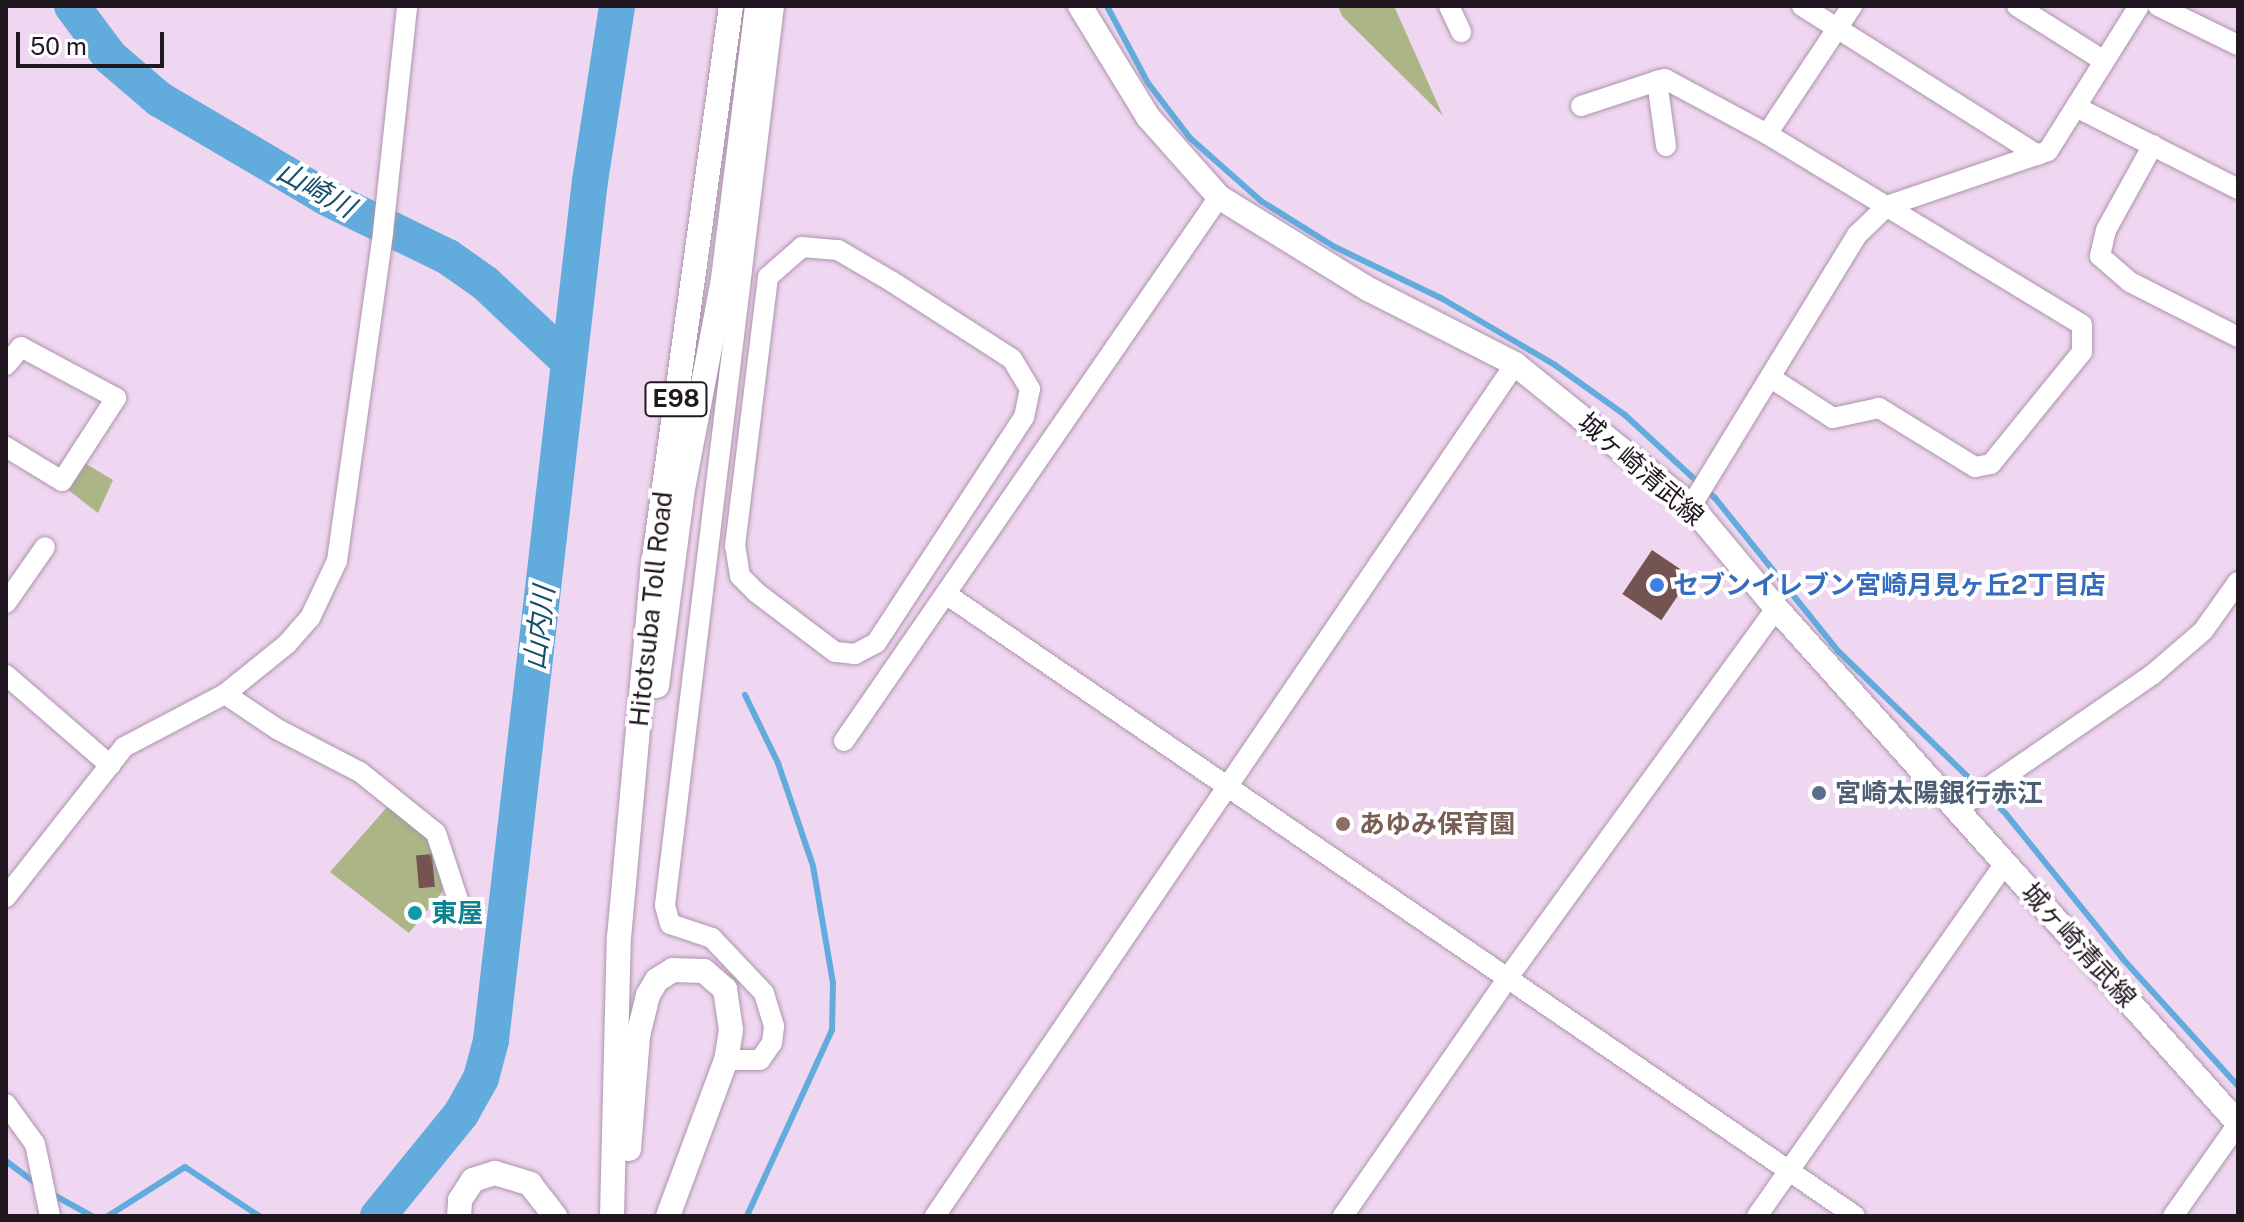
<!DOCTYPE html>
<meta charset="utf-8">
<style>
body{margin:0}
#map{position:relative;width:2244px;height:1222px;overflow:hidden;background:#f0d7f1;font-family:"Public Sans","Noto Sans JP",sans-serif}
div>[style]{position:absolute}
.green>*{inset:0;background:#abb586}
.stream>*{height:6px;margin:-3px;padding:0 3px;transform-origin:3px;border-radius:3px;background:#61abdd}
.river>*{height:36px;margin:-18px;padding:0 18px;transform-origin:18px;border-radius:18px;background:#61abdd}
.building>*{inset:0;background:#745350;transform-origin:0 0}
.roads{filter:drop-shadow(0 0 2px #ac94ad) drop-shadow(0 0 2px #ac94ad)}
.minor>*{height:20px;margin:-10px;padding:0 10px;transform-origin:10px;border-radius:10px;background:#fff}
.major>*{height:24px;margin:-12px;padding:0 12px;transform-origin:12px;border-radius:12px;background:#fff}
.dots>*{width:22px;height:22px;translate:-50% -50%;box-sizing:border-box;border:4px solid #fff;border-radius:50%}
span{translate:-50% -50%;white-space:nowrap;text-align:center;line-height:1.15;-webkit-text-stroke:8px #fff;paint-order:stroke}
.shield-label span{padding:2px 6px;background:#fff;border:2px solid;border-radius:6px;-webkit-text-stroke-width:0}
.shield-label{font-size:24px;color:#201720;font-weight:700}
.street-label{font-size:26px;color:#201720}
.shop-label{font-size:26px;color:#366cbe;font-weight:700}
.left{translate:0 -50%;text-align:left}
.service-label{font-size:26px;color:#4e5e75;font-weight:700}
.education-label{font-size:26px;color:#785e54;font-weight:700}
.culture-label{font-size:26px;color:#0d838f;font-weight:700}
.water-label{font-size:28px;color:#164e70;font-style:italic}
.frame{position:absolute;inset:0;border:8px solid #201720;pointer-events:none}
.scale{position:absolute;left:16px;top:32px;width:148px;height:36px;box-sizing:border-box;border:4px solid #201720;border-top:0;padding-left:10px;font-size:24px;line-height:28px;white-space:nowrap;color:#201720;-webkit-text-stroke:6px #fff;paint-order:stroke}
</style>
<div id="map">
<div class="green">
<div style="clip-path:polygon(1338px 6px,1394px 6px,1443px 116px,1342px 16px)"></div>
<div style="clip-path:polygon(83px 462px,113px 480px,98px 513px,67px 489px)"></div>
<div style="clip-path:polygon(388px 806px,434px 839px,438px 849px,443px 891px,409px 933px,330px 872px)"></div>
</div>
<div class="stream">
<div style="left:1107px;top:6px;width:87px;rotate:62deg"></div>
<div style="left:1148px;top:83px;width:69px;rotate:52.6deg"></div>
<div style="left:1190px;top:138px;width:95px;rotate:41.6deg"></div>
<div style="left:1261px;top:201px;width:87px;rotate:31.9deg"></div>
<div style="left:1335px;top:247px;width:118px;rotate:25.7deg"></div>
<div style="left:1441px;top:298px;width:132px;rotate:30.4deg"></div>
<div style="left:1555px;top:365px;width:86px;rotate:35.5deg"></div>
<div style="left:1625px;top:415px;width:122px;rotate:42.7deg"></div>
<div style="left:1715px;top:498px;width:195px;rotate:51.2deg"></div>
<div style="left:1837px;top:650px;width:235px;rotate:44.1deg"></div>
<div style="left:2006px;top:814px;width:185px;rotate:51.1deg"></div>
<div style="left:2122px;top:958px;width:173px;rotate:47.8deg"></div>
<div style="left:745px;top:695px;width:76px;rotate:64.1deg"></div>
<div style="left:778px;top:763px;width:109px;rotate:71.2deg"></div>
<div style="left:813px;top:866px;width:119px;rotate:80.3deg"></div>
<div style="left:833px;top:983px;width:47px;rotate:91.2deg"></div>
<div style="left:832px;top:1030px;width:205px;rotate:114.6deg"></div>
<div style="left:6px;top:1161px;width:39px;rotate:37deg"></div>
<div style="left:50px;top:1193px;width:48px;rotate:28.7deg"></div>
<div style="left:108px;top:1216px;width:91px;rotate:-32.5deg"></div>
<div style="left:185px;top:1167px;width:89px;rotate:33.5deg"></div>
</div>
<div class="river">
<div style="left:72px;top:6px;width:64px;rotate:53.3deg"></div>
<div style="left:110px;top:57px;width:65px;rotate:40.6deg"></div>
<div style="left:159px;top:99px;width:195px;rotate:30.5deg"></div>
<div style="left:327px;top:198px;width:135px;rotate:26deg"></div>
<div style="left:448px;top:257px;width:45px;rotate:35.1deg"></div>
<div style="left:485px;top:283px;width:115px;rotate:43.2deg"></div>
<div style="left:378px;top:1216px;width:132px;rotate:-50.9deg"></div>
<div style="left:461px;top:1114px;width:41px;rotate:-60.9deg"></div>
<div style="left:481px;top:1078px;width:39px;rotate:-75deg"></div>
<div style="left:491px;top:1040px;width:865px;rotate:-83.43deg"></div>
<div style="left:590px;top:181px;width:177px;rotate:-81.2deg"></div>
</div>
<div class="building">
<div style="left:1652px;top:550px;width:47px;height:53px;rotate:34deg"></div>
<div style="left:432px;top:854px;width:33px;height:16px;rotate:85deg"></div>
<div style="left:415px;top:905px;width:11px;height:13px;rotate:41deg"></div>
</div>
<div class="roads">
<div class="minor">
<div style="left:1449px;top:6px;width:29px;rotate:65deg"></div>
<div style="left:1802px;top:6px;width:279px;rotate:32.3deg"></div>
<div style="left:2017px;top:6px;width:103px;rotate:32.3deg"></div>
<div style="left:2158px;top:6px;width:89px;rotate:26deg"></div>
<div style="left:1581px;top:106px;width:80px;rotate:-18.2deg"></div>
<div style="left:2076px;top:107px;width:182px;rotate:26.8deg"></div>
<div style="left:1767px;top:134px;width:154px;rotate:-56.4deg"></div>
<div style="left:2153px;top:145px;width:97px;rotate:118.9deg"></div>
<div style="left:2106px;top:230px;width:27px;rotate:103deg"></div>
<div style="left:2100px;top:256px;width:40px;rotate:41deg"></div>
<div style="left:2130px;top:282px;width:121px;rotate:27deg"></div>
<div style="left:1666px;top:146px;width:66px;rotate:-97.9deg"></div>
<div style="left:1657px;top:81px;width:8px;rotate:-14deg"></div>
<div style="left:1665px;top:79px;width:116px;rotate:28.3deg"></div>
<div style="left:1767px;top:134px;width:368px;rotate:31.2deg"></div>
<div style="left:2082px;top:325px;width:27px;rotate:90deg"></div>
<div style="left:2082px;top:352px;width:144px;rotate:129.1deg"></div>
<div style="left:1991px;top:464px;width:16px;rotate:169deg"></div>
<div style="left:1975px;top:467px;width:113px;rotate:-148.4deg"></div>
<div style="left:1879px;top:408px;width:47px;rotate:167.7deg"></div>
<div style="left:1833px;top:418px;width:74px;rotate:-147.2deg"></div>
<div style="left:802px;top:247px;width:36px;rotate:5deg"></div>
<div style="left:838px;top:250px;width:61px;rotate:30.3deg"></div>
<div style="left:891px;top:281px;width:144px;rotate:32.8deg"></div>
<div style="left:1012px;top:359px;width:35px;rotate:59deg"></div>
<div style="left:1030px;top:389px;width:29px;rotate:102deg"></div>
<div style="left:1024px;top:417px;width:270px;rotate:123.2deg"></div>
<div style="left:876px;top:643px;width:24px;rotate:152deg"></div>
<div style="left:855px;top:654px;width:20px;rotate:-174deg"></div>
<div style="left:835px;top:652px;width:98px;rotate:-142.9deg"></div>
<div style="left:757px;top:593px;width:24px;rotate:-135deg"></div>
<div style="left:740px;top:576px;width:30px;rotate:-99deg"></div>
<div style="left:735px;top:546px;width:271px;rotate:-83deg"></div>
<div style="left:768px;top:277px;width:45px;rotate:-41.4deg"></div>
<div style="left:6px;top:365px;width:23px;rotate:-50deg"></div>
<div style="left:21px;top:347px;width:108px;rotate:28.2deg"></div>
<div style="left:116px;top:398px;width:99px;rotate:123deg"></div>
<div style="left:62px;top:481px;width:66px;rotate:-148.7deg"></div>
<div style="left:1691px;top:506px;width:318px;rotate:-58.5deg"></div>
<div style="left:1857px;top:235px;width:42px;rotate:-44deg"></div>
<div style="left:1887px;top:206px;width:170px;rotate:-18.9deg"></div>
<div style="left:2048px;top:151px;width:171px;rotate:-57.9deg"></div>
<div style="left:946px;top:594px;width:1101px;rotate:34.38deg"></div>
<div style="left:6px;top:603px;width:68px;rotate:-55.1deg"></div>
<div style="left:6px;top:675px;width:138px;rotate:40.9deg"></div>
<div style="left:225px;top:694px;width:63px;rotate:33.9deg"></div>
<div style="left:277px;top:729px;width:93px;rotate:27.4deg"></div>
<div style="left:360px;top:772px;width:97px;rotate:38.8deg"></div>
<div style="left:436px;top:833px;width:71px;rotate:71.8deg"></div>
<div style="left:844px;top:741px;width:661px;rotate:-55.42deg"></div>
<div style="left:1957px;top:809px;width:237px;rotate:-34.5deg"></div>
<div style="left:2152px;top:675px;width:67px;rotate:-40.8deg"></div>
<div style="left:2203px;top:631px;width:60px;rotate:-54.5deg"></div>
<div style="left:6px;top:897px;width:191px;rotate:-51.8deg"></div>
<div style="left:124px;top:747px;width:114px;rotate:-27.7deg"></div>
<div style="left:225px;top:694px;width:80px;rotate:-38.9deg"></div>
<div style="left:287px;top:644px;width:35px;rotate:-49deg"></div>
<div style="left:310px;top:618px;width:63px;rotate:-64.7deg"></div>
<div style="left:337px;top:561px;width:332px;rotate:-82deg"></div>
<div style="left:383px;top:232px;width:227px;rotate:-83.9deg"></div>
<div style="left:726px;top:1060px;width:34px"></div>
<div style="left:760px;top:1060px;width:21px;rotate:-55deg"></div>
<div style="left:772px;top:1043px;width:17px;rotate:-83deg"></div>
<div style="left:774px;top:1026px;width:34px;rotate:-107deg"></div>
<div style="left:764px;top:993px;width:76px;rotate:-133.4deg"></div>
<div style="left:712px;top:938px;width:44px;rotate:-161.6deg"></div>
<div style="left:670px;top:924px;width:20px;rotate:-105deg"></div>
<div style="left:665px;top:905px;width:906px;rotate:-83.09deg"></div>
<div style="left:6px;top:1104px;width:49px;rotate:54.1deg"></div>
<div style="left:35px;top:1144px;width:74px;rotate:78.2deg"></div>
<div style="left:935px;top:1216px;width:1031px;rotate:-55.75deg"></div>
<div style="left:1343px;top:1216px;width:292px;rotate:-55.3deg"></div>
<div style="left:1509px;top:976px;width:455px;rotate:-54deg"></div>
<div style="left:1757px;top:1216px;width:431px;rotate:-54.9deg"></div>
<div style="left:2173px;top:1216px;width:113px;rotate:-54.8deg"></div>
</div>
<div class="major">
<div style="left:1080px;top:6px;width:130px;rotate:58.5deg"></div>
<div style="left:1148px;top:117px;width:107px;rotate:48.4deg"></div>
<div style="left:1219px;top:197px;width:175px;rotate:31.7deg"></div>
<div style="left:1368px;top:289px;width:165px;rotate:27deg"></div>
<div style="left:1515px;top:364px;width:226px;rotate:38.9deg"></div>
<div style="left:1691px;top:506px;width:133px;rotate:50.2deg"></div>
<div style="left:1776px;top:608px;width:692px;rotate:48.11deg"></div>
<div style="left:657px;top:686px;width:199px;rotate:-82.5deg"></div>
<div style="left:683px;top:489px;width:214px;rotate:-79.2deg"></div>
<div style="left:723px;top:279px;width:275px;rotate:-82.9deg"></div>
<div style="left:629px;top:1149px;width:113px;rotate:-85.4deg"></div>
<div style="left:638px;top:1036px;width:42px;rotate:-76.3deg"></div>
<div style="left:648px;top:995px;width:17px;rotate:-59deg"></div>
<div style="left:657px;top:980px;width:19px;rotate:-32deg"></div>
<div style="left:673px;top:970px;width:31px;rotate:2deg"></div>
<div style="left:704px;top:971px;width:28px;rotate:41deg"></div>
<div style="left:725px;top:989px;width:41px;rotate:81.7deg"></div>
<div style="left:731px;top:1030px;width:30px;rotate:99deg"></div>
<div style="left:726px;top:1060px;width:166px;rotate:110.4deg"></div>
<div style="left:459px;top:1216px;width:16px;rotate:-86deg"></div>
<div style="left:460px;top:1200px;width:24px;rotate:-57deg"></div>
<div style="left:473px;top:1180px;width:23px;rotate:-18deg"></div>
<div style="left:495px;top:1173px;width:37px;rotate:17deg"></div>
<div style="left:530px;top:1184px;width:41px;rotate:52deg"></div>
<div style="left:612px;top:1216px;width:278px;rotate:-88.6deg"></div>
<div style="left:619px;top:938px;width:366px;rotate:-84.8deg"></div>
<div style="left:652px;top:573px;width:572px;rotate:-82.07deg"></div>
</div>
</div>
<div class="dots">
<div style="left:1657px;top:585px;background:#3f7fe0"></div>
<div style="left:1819px;top:793px;background:#5c6f8a"></div>
<div style="left:1343px;top:824px;background:#8d6e63"></div>
<div style="left:415px;top:913px;background:#0f9aa8"></div>
</div>
<div class="shield-label">
<span style="left:676px;top:399px">E98</span>
</div>
<div class="street-label">
<span style="left:1641px;top:469px;rotate:41deg">城ヶ崎清武線</span>
<span style="left:651px;top:609px;rotate:-84deg">Hitotsuba Toll Road</span>
<span style="left:2079px;top:945px;rotate:48deg">城ヶ崎清武線</span>
</div>
<div class="shop-label">
<span class="left" style="left:1673px;top:585px">セブンイレブン宮崎月見ヶ丘2丁目店</span>
</div>
<div class="service-label">
<span class="left" style="left:1835px;top:793px">宮崎太陽銀行赤江</span>
</div>
<div class="education-label">
<span class="left" style="left:1359px;top:824px">あゆみ保育園</span>
</div>
<div class="culture-label">
<span class="left" style="left:431px;top:913px">東屋</span>
</div>
<div class="water-label">
<span style="left:316px;top:189px;rotate:29deg">山崎川</span>
<span style="left:539px;top:628px;rotate:-83deg">山内川</span>
</div>
<div class="frame"></div>
<div class="scale">50 m</div>
</div>
